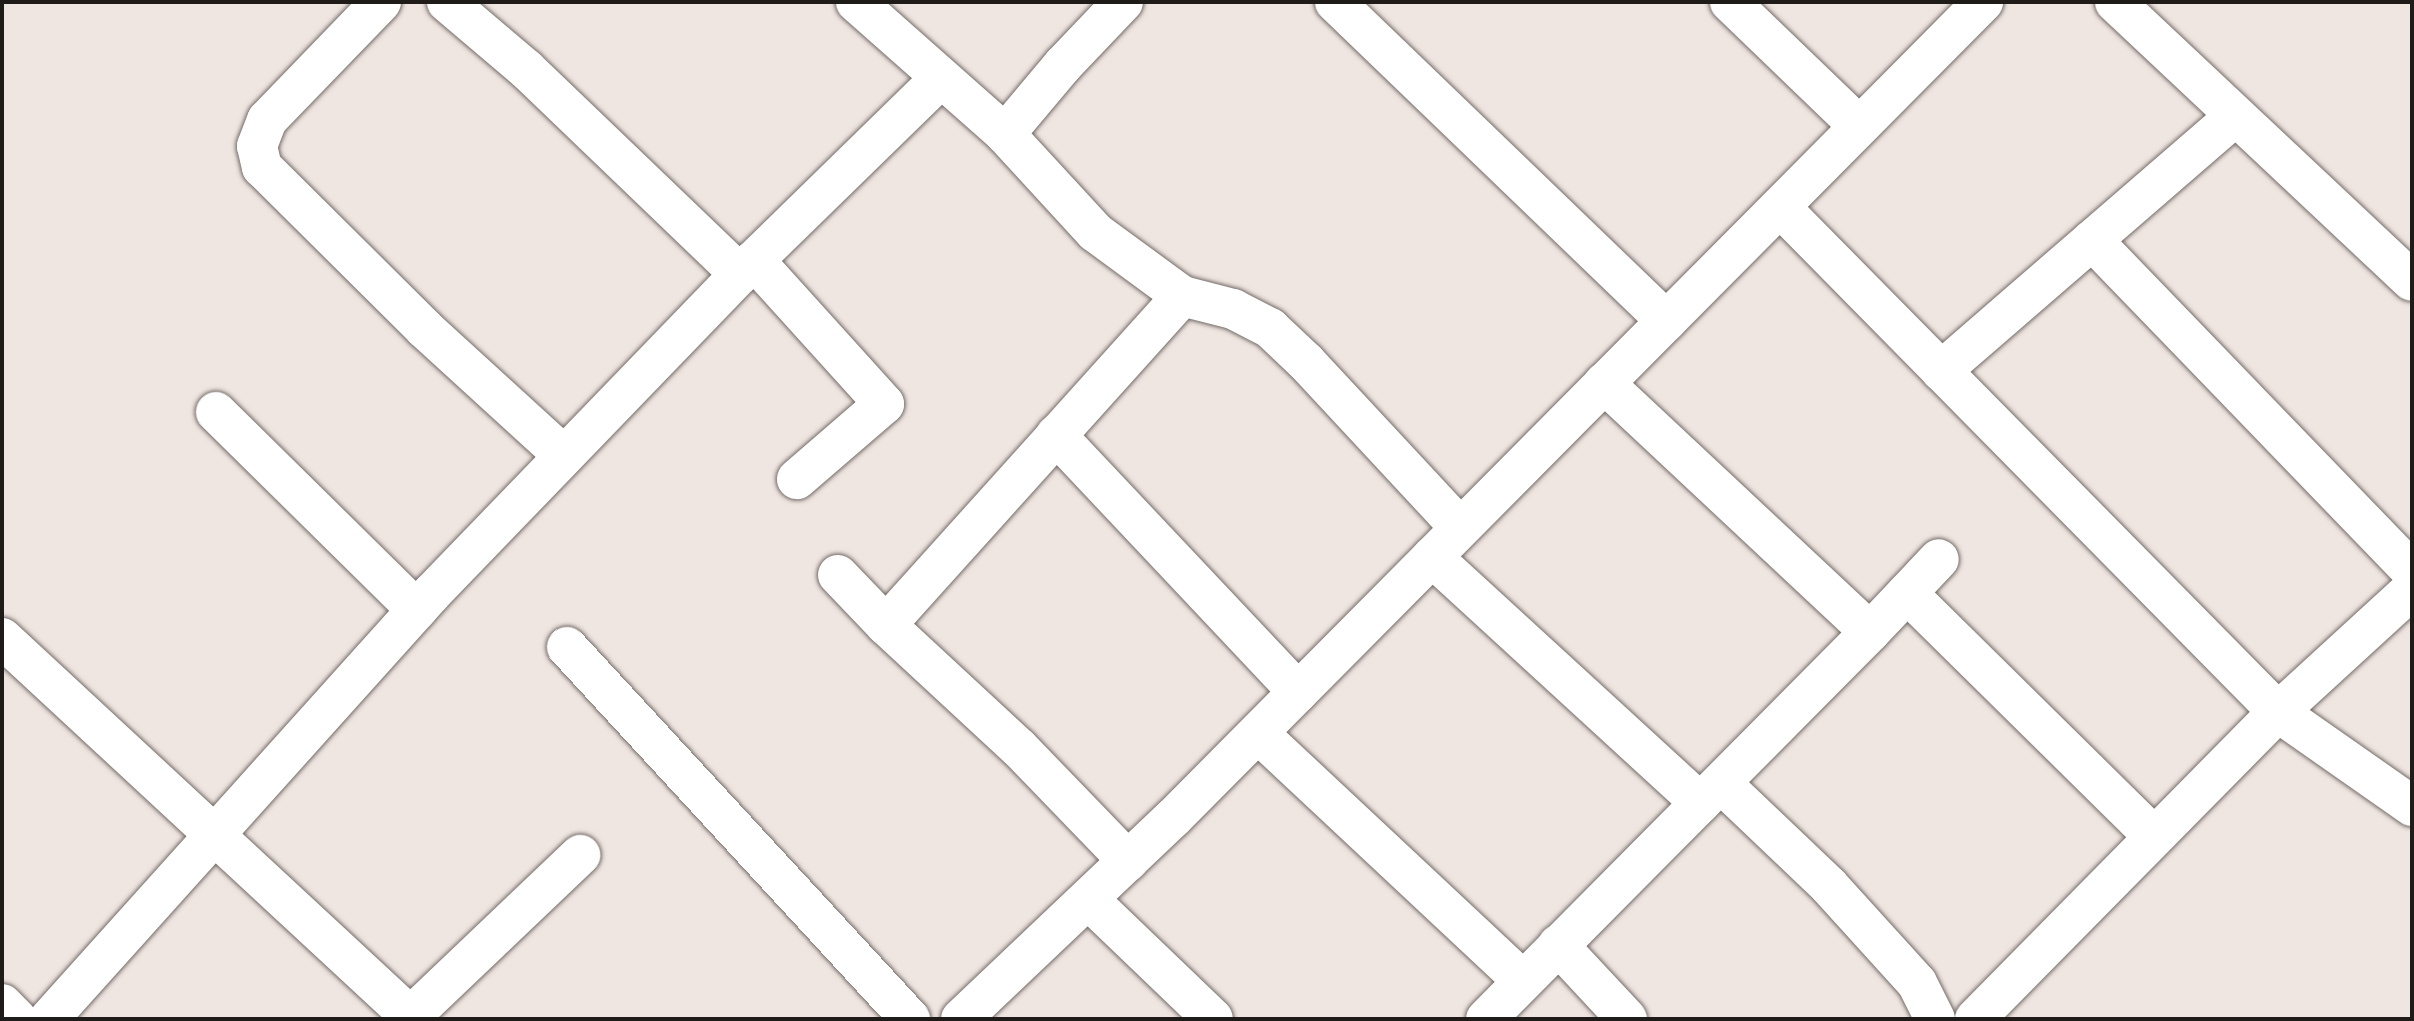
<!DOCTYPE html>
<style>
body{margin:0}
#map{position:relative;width:2414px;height:1021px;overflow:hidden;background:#efe5e1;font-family:"PT Sans",sans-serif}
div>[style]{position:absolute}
.roads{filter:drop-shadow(0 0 2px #736b67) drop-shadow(0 0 2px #736b67)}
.minor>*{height:40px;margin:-20px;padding:0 20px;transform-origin:20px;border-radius:20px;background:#fff}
span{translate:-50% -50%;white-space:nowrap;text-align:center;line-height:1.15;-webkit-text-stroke:6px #efe5e1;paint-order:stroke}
.frame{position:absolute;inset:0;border:4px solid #1e1b19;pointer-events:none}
</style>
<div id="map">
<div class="roads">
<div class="minor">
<div style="left:381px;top:2px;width:164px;rotate:134deg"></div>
<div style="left:267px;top:120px;width:28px;rotate:111deg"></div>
<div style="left:257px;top:146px;width:22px;rotate:77deg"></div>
<div style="left:262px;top:167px;width:230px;rotate:44.8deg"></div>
<div style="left:425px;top:329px;width:187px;rotate:42.4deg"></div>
<div style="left:447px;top:2px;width:104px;rotate:40.3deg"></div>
<div style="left:526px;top:69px;width:296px;rotate:43.8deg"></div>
<div style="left:856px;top:2px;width:199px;rotate:41.5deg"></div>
<div style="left:1005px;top:134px;width:133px;rotate:47.4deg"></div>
<div style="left:1095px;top:232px;width:108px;rotate:36.3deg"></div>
<div style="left:1182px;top:296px;width:53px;rotate:14.3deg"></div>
<div style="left:1233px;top:309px;width:42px;rotate:27.2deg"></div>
<div style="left:1270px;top:328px;width:50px;rotate:43.4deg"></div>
<div style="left:1306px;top:362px;width:226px;rotate:47.1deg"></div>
<div style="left:1335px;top:2px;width:460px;rotate:43.9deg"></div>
<div style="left:1730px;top:2px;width:179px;rotate:43.9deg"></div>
<div style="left:2115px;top:2px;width:407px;rotate:43.2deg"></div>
<div style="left:1005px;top:134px;width:90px;rotate:-50deg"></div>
<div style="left:1063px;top:65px;width:87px;rotate:-46.4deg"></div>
<div style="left:1780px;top:207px;width:709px;rotate:45.4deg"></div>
<div style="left:2278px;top:712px;width:164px;rotate:35deg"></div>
<div style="left:2092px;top:240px;width:460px;rotate:46deg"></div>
<div style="left:754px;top:260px;width:194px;rotate:47.9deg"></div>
<div style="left:884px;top:404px;width:115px;rotate:139.2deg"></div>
<div style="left:1941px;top:371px;width:389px;rotate:-40.9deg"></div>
<div style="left:1604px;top:383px;width:364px;rotate:43.1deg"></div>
<div style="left:216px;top:412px;width:282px;rotate:44.6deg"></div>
<div style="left:1056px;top:435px;width:353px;rotate:46.7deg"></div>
<div style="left:1432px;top:557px;width:364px;rotate:42.5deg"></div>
<div style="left:838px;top:575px;width:69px;rotate:46.2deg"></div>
<div style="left:886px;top:625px;width:181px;rotate:42.8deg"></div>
<div style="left:1019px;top:748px;width:157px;rotate:46deg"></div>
<div style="left:1907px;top:593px;width:347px;rotate:44.6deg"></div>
<div style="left:886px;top:625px;width:443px;rotate:-48deg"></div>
<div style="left:2px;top:638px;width:560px;rotate:42.83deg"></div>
<div style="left:567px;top:647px;width:506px;rotate:47.32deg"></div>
<div style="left:1258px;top:733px;width:363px;rotate:43.1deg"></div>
<div style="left:1721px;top:783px;width:149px;rotate:43.6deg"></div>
<div style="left:1829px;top:886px;width:131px;rotate:47.8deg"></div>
<div style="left:1917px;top:983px;width:40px;rotate:63.4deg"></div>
<div style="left:1088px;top:899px;width:173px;rotate:43.8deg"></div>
<div style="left:1558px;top:945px;width:101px;rotate:47deg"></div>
<div style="left:2px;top:1004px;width:21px;rotate:45deg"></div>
<div style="left:49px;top:1019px;width:573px;rotate:-48.04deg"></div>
<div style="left:432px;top:593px;width:443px;rotate:-46deg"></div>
<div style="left:740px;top:274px;width:279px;rotate:-44.3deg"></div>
<div style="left:408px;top:1019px;width:238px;rotate:-43.6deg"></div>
<div style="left:961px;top:1019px;width:292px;rotate:-43.5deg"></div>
<div style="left:1173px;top:818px;width:1150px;rotate:-45.21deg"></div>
<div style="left:1486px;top:1019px;width:545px;rotate:-45.22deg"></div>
<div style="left:1870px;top:632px;width:100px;rotate:-46.6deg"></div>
<div style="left:1975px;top:1019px;width:431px;rotate:-45.4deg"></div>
<div style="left:2278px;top:712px;width:182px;rotate:-42.5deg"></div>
</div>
</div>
<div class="frame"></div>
</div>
